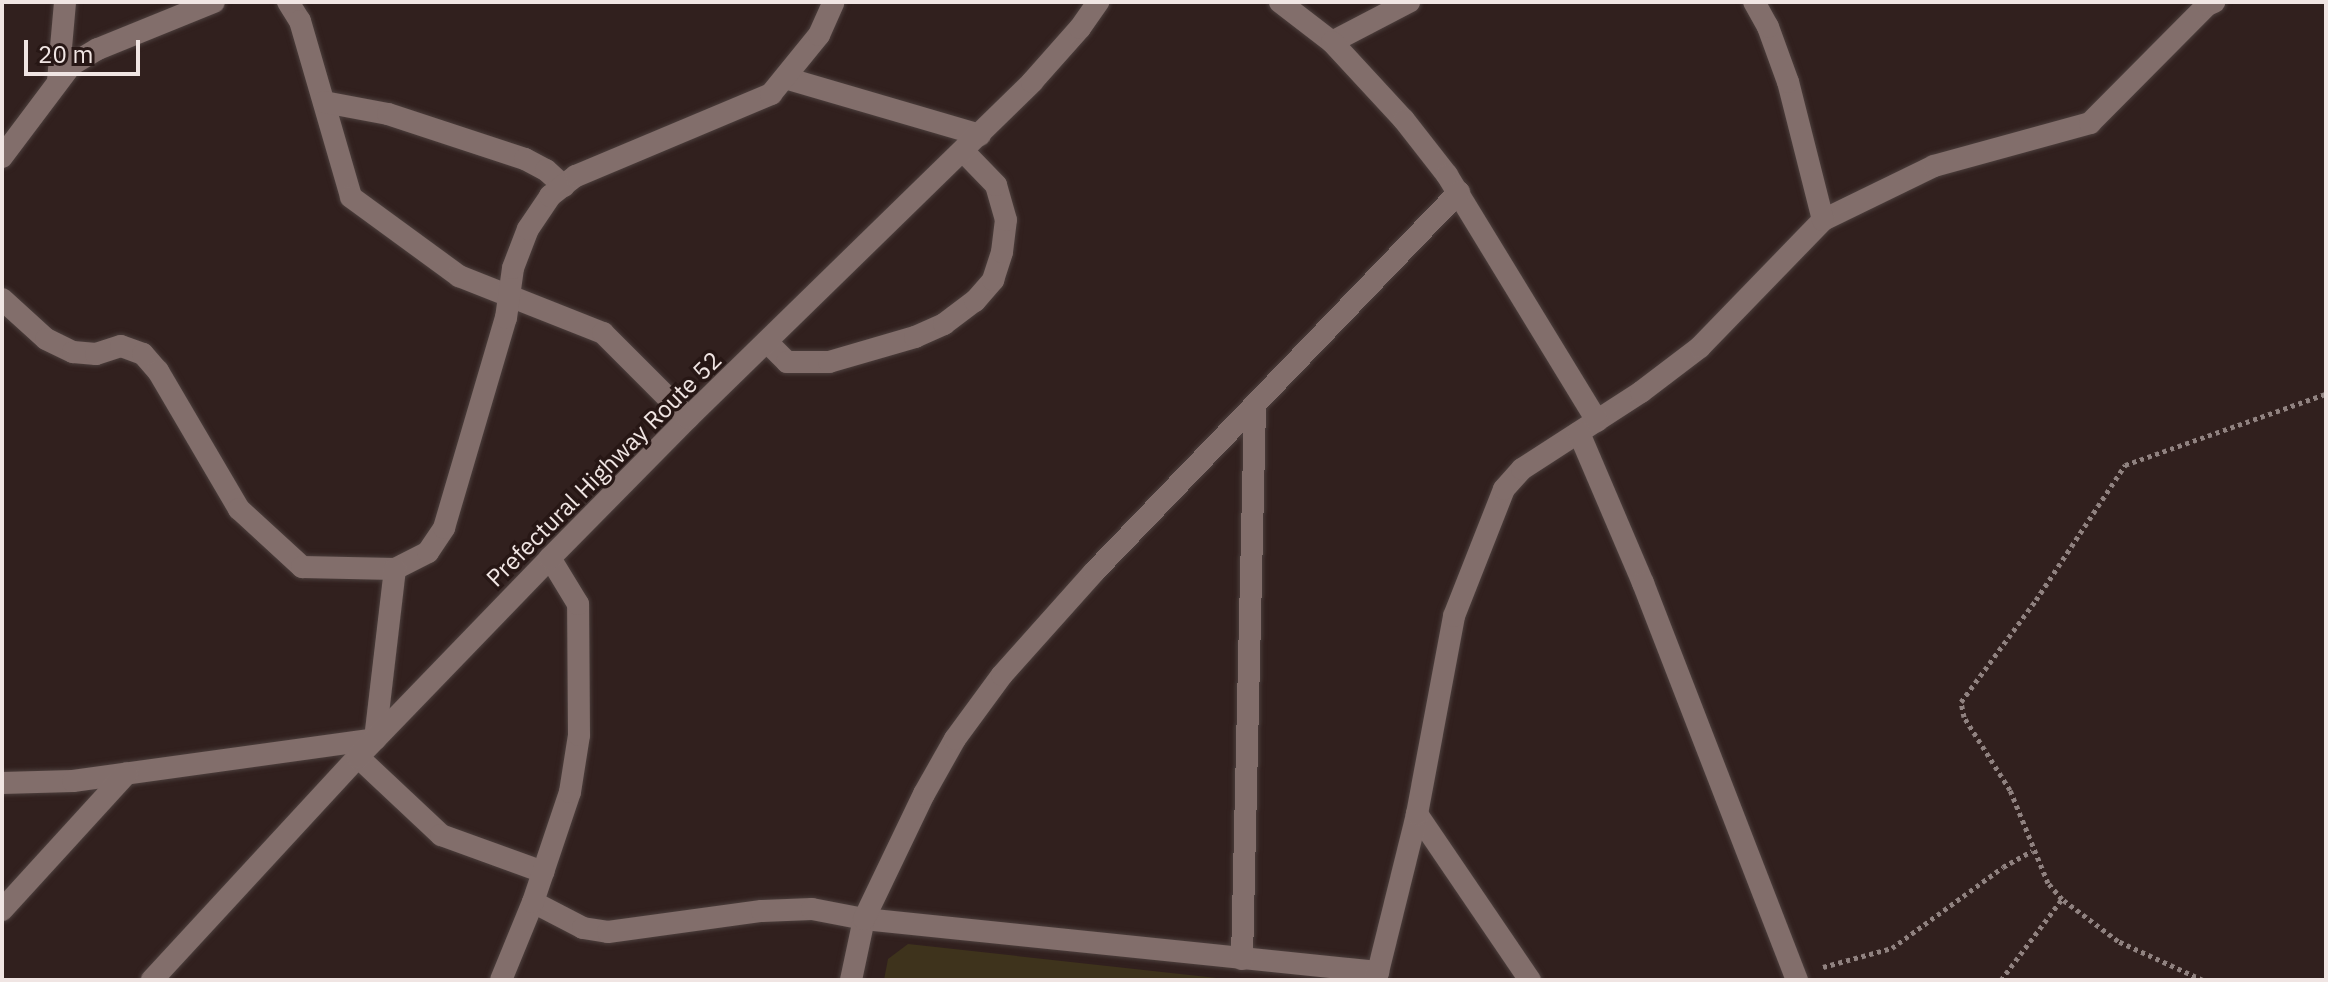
<!DOCTYPE html>
<style>
body{margin:0}
#map{position:relative;width:2328px;height:982px;overflow:hidden;background:#31201e;font-family:"IBM Plex Sans",sans-serif}
div>[style]{position:absolute}
.green>*{inset:0;background:#3e331c}
.path>*{height:5px;margin-top:-2.5px;transform-origin:0;background:repeating-linear-gradient(90deg,#908280 0 4px,transparent 0 8px)}
.roads{filter:drop-shadow(0 0 2px #4c3f3d) drop-shadow(0 0 2px #4c3f3d)}
.minor>*{height:22px;margin:-11px;padding:0 11px;transform-origin:11px;border-radius:11px;background:#826e6b}
.tertiary>*{height:22px;margin:-11px;padding:0 11px;transform-origin:11px;border-radius:11px;background:#826e6b}
.secondary>*{height:22px;margin:-11px;padding:0 11px;transform-origin:11px;border-radius:11px;background:#826e6b}
span{translate:-50% -50%;white-space:nowrap;text-align:center;line-height:1.15;-webkit-text-stroke:7px #271715;paint-order:stroke}
.street-label{font-size:24px;color:#f0e5e3}
.frame{position:absolute;inset:0;border:4px solid #f0e5e3;pointer-events:none}
.scale{position:absolute;left:24px;top:40px;width:116px;height:36px;box-sizing:border-box;border:4px solid #f0e5e3;border-top:0;padding-left:10px;font-size:24px;line-height:28px;white-space:nowrap;color:#f0e5e3;-webkit-text-stroke:6px #271715;paint-order:stroke}
</style>
<div id="map">
<div class="green">
<div style="clip-path:polygon(908px 944px,1235px 980px,884px 980px,888px 959px)"></div>
</div>
<div class="path">
<div style="left:1823px;top:967px;width:72px;rotate:-15.4deg"></div>
<div style="left:1892px;top:948px;width:137px;rotate:-36.1deg"></div>
<div style="left:2003px;top:867px;width:33px;rotate:-29deg"></div>
<div style="left:2001px;top:980px;width:101px;rotate:-53deg"></div>
<div style="left:2203px;top:980px;width:94px;rotate:-155.4deg"></div>
<div style="left:2118px;top:941px;width:70px;rotate:-143.1deg"></div>
<div style="left:2062px;top:899px;width:21px;rotate:-131deg"></div>
<div style="left:2048px;top:883px;width:100px;rotate:-112.2deg"></div>
<div style="left:2010px;top:790px;width:86px;rotate:-122.2deg"></div>
<div style="left:1964px;top:717px;width:15px;rotate:-101deg"></div>
<div style="left:1961px;top:702px;width:127px;rotate:-53.7deg"></div>
<div style="left:2036px;top:600px;width:162px;rotate:-56.6deg"></div>
<div style="left:2125px;top:465px;width:213px;rotate:-19.5deg"></div>
</div>
<div class="roads">
<div class="minor">
<div style="left:288px;top:2px;width:22px;rotate:58deg"></div>
<div style="left:300px;top:21px;width:183px;rotate:73.8deg"></div>
<div style="left:351px;top:197px;width:134px;rotate:36.2deg"></div>
<div style="left:459px;top:276px;width:155px;rotate:21.6deg"></div>
<div style="left:603px;top:333px;width:120px;rotate:45deg"></div>
<div style="left:1332px;top:42px;width:87px;rotate:-27.5deg"></div>
<div style="left:785px;top:78px;width:203px;rotate:16.3deg"></div>
<div style="left:58px;top:81px;width:79px;rotate:-84.9deg"></div>
<div style="left:324px;top:102px;width:65px;rotate:10.6deg"></div>
<div style="left:388px;top:114px;width:144px;rotate:18.2deg"></div>
<div style="left:525px;top:159px;width:24px;rotate:28deg"></div>
<div style="left:546px;top:170px;width:24px;rotate:42deg"></div>
<div style="left:2px;top:157px;width:115px;rotate:-53.1deg"></div>
<div style="left:71px;top:65px;width:31px;rotate:-31deg"></div>
<div style="left:98px;top:49px;width:125px;rotate:-22.1deg"></div>
<div style="left:1823px;top:220px;width:123px;rotate:-25.9deg"></div>
<div style="left:1934px;top:166px;width:162px;rotate:-15.4deg"></div>
<div style="left:2090px;top:123px;width:166px;rotate:-45.2deg"></div>
<div style="left:2207px;top:5px;width:8px;rotate:-23deg"></div>
<div style="left:2px;top:299px;width:59px;rotate:42.3deg"></div>
<div style="left:46px;top:339px;width:30px;rotate:26deg"></div>
<div style="left:73px;top:352px;width:23px;rotate:5deg"></div>
<div style="left:96px;top:354px;width:26px;rotate:-18deg"></div>
<div style="left:121px;top:346px;width:23px;rotate:20deg"></div>
<div style="left:143px;top:354px;width:23px;rotate:49deg"></div>
<div style="left:158px;top:371px;width:160px;rotate:59.6deg"></div>
<div style="left:239px;top:509px;width:86px;rotate:42.6deg"></div>
<div style="left:302px;top:567px;width:93px;rotate:1.2deg"></div>
<div style="left:395px;top:569px;width:37px;rotate:-27deg"></div>
<div style="left:428px;top:552px;width:29px;rotate:-56deg"></div>
<div style="left:444px;top:528px;width:219px;rotate:-73.6deg"></div>
<div style="left:506px;top:318px;width:50px;rotate:-82deg"></div>
<div style="left:513px;top:268px;width:42px;rotate:-69deg"></div>
<div style="left:528px;top:229px;width:40px;rotate:-56deg"></div>
<div style="left:550px;top:196px;width:33px;rotate:-38deg"></div>
<div style="left:576px;top:176px;width:212px;rotate:-22.8deg"></div>
<div style="left:771px;top:94px;width:76px;rotate:-50.9deg"></div>
<div style="left:819px;top:35px;width:36px;rotate:-66deg"></div>
<div style="left:768px;top:343px;width:27px;rotate:45deg"></div>
<div style="left:787px;top:362px;width:42px"></div>
<div style="left:829px;top:362px;width:90px;rotate:-16.2deg"></div>
<div style="left:915px;top:337px;width:32px;rotate:-24deg"></div>
<div style="left:944px;top:324px;width:39px;rotate:-37deg"></div>
<div style="left:975px;top:301px;width:28px;rotate:-49deg"></div>
<div style="left:993px;top:280px;width:29px;rotate:-72deg"></div>
<div style="left:1002px;top:252px;width:32px;rotate:-83deg"></div>
<div style="left:1006px;top:220px;width:36px;rotate:-106deg"></div>
<div style="left:996px;top:185px;width:47px;rotate:-134.1deg"></div>
<div style="left:358px;top:757px;width:114px;rotate:43.2deg"></div>
<div style="left:441px;top:835px;width:109px;rotate:19.9deg"></div>
<div style="left:2px;top:783px;width:71px;rotate:-1.6deg"></div>
<div style="left:73px;top:781px;width:305px;rotate:-7.9deg"></div>
<div style="left:375px;top:739px;width:171px;rotate:-83.3deg"></div>
<div style="left:1417px;top:814px;width:201px;rotate:55.8deg"></div>
<div style="left:533px;top:902px;width:56px;rotate:27.5deg"></div>
<div style="left:583px;top:928px;width:25px;rotate:9deg"></div>
<div style="left:608px;top:932px;width:155px;rotate:-7.8deg"></div>
<div style="left:762px;top:911px;width:50px;rotate:-2.3deg"></div>
<div style="left:812px;top:909px;width:53px;rotate:10.9deg"></div>
<div style="left:864px;top:919px;width:517px;rotate:5.89deg"></div>
<div style="left:2px;top:910px;width:185px;rotate:-47.6deg"></div>
<div style="left:1242px;top:959px;width:551px;rotate:-88.65deg"></div>
<div style="left:501px;top:980px;width:84px;rotate:-67.7deg"></div>
<div style="left:533px;top:902px;width:116px;rotate:-71.4deg"></div>
<div style="left:570px;top:792px;width:58px;rotate:-81deg"></div>
<div style="left:579px;top:735px;width:131px;rotate:-90.4deg"></div>
<div style="left:578px;top:604px;width:54px;rotate:-121.3deg"></div>
<div style="left:1376px;top:980px;width:171px;rotate:-76.1deg"></div>
<div style="left:1417px;top:814px;width:201px;rotate:-79.4deg"></div>
<div style="left:1454px;top:616px;width:136px;rotate:-68.5deg"></div>
<div style="left:1504px;top:489px;width:27px;rotate:-48deg"></div>
<div style="left:1522px;top:469px;width:142px;rotate:-32.9deg"></div>
<div style="left:1641px;top:392px;width:74px;rotate:-37.3deg"></div>
<div style="left:1700px;top:347px;width:177px;rotate:-45.9deg"></div>
<div style="left:1823px;top:220px;width:142px;rotate:-104.2deg"></div>
<div style="left:1788px;top:82px;width:59px;rotate:-110deg"></div>
<div style="left:1768px;top:27px;width:29px;rotate:-119deg"></div>
</div>
<div class="tertiary">
<div style="left:1280px;top:2px;width:66px;rotate:37.6deg"></div>
<div style="left:1332px;top:42px;width:106px;rotate:47.3deg"></div>
<div style="left:1404px;top:120px;width:70px;rotate:52deg"></div>
<div style="left:1447px;top:175px;width:288px;rotate:58.6deg"></div>
<div style="left:1579px;top:433px;width:163px;rotate:66.9deg"></div>
<div style="left:1643px;top:583px;width:426px;rotate:68.8deg"></div>
<div style="left:851px;top:980px;width:62px;rotate:-78deg"></div>
<div style="left:864px;top:919px;width:139px;rotate:-64.4deg"></div>
<div style="left:924px;top:794px;width:63px;rotate:-60.6deg"></div>
<div style="left:955px;top:739px;width:79px;rotate:-53.7deg"></div>
<div style="left:1002px;top:675px;width:138px;rotate:-48.2deg"></div>
<div style="left:1094px;top:572px;width:527px;rotate:-46.15deg"></div>
</div>
<div class="secondary">
<div style="left:152px;top:980px;width:304px;rotate:-47.3deg"></div>
<div style="left:358px;top:757px;width:277px;rotate:-46deg"></div>
<div style="left:550px;top:558px;width:197px;rotate:-45.4deg"></div>
<div style="left:688px;top:418px;width:481px;rotate:-44.3deg"></div>
<div style="left:1032px;top:82px;width:72px;rotate:-48.4deg"></div>
<div style="left:1080px;top:28px;width:32px;rotate:-55deg"></div>
</div>
</div>
<div class="street-label">
<span style="left:604px;top:469px;rotate:-45deg">Prefectural Highway Route 52</span>
</div>
<div class="frame"></div>
<div class="scale">20 m</div>
</div>
